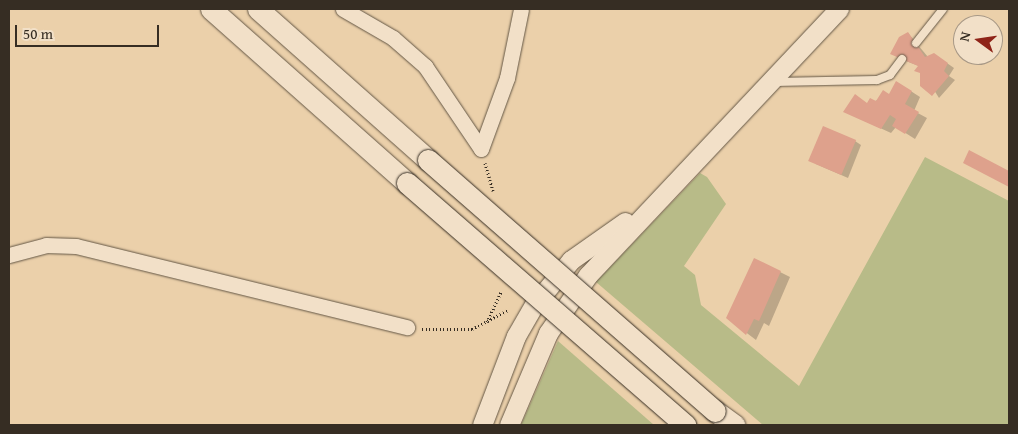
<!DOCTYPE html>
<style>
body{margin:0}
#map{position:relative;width:1018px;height:434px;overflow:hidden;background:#ebd0aa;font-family:"Gentium Book Plus",serif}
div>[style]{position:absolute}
.green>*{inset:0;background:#b8bb88}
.shadow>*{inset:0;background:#0003}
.building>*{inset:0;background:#dea18c;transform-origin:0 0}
.path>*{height:3px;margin-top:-1.5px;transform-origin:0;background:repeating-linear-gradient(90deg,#362d23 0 1px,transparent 0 3.5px)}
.roads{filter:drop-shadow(0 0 1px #635645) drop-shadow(0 0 1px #635645)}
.service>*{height:8px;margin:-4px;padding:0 4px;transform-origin:4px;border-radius:4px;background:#f2e0c8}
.minor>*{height:15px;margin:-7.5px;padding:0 7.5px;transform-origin:7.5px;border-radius:7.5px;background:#f2e0c8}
.tertiary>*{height:19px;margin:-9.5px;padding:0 9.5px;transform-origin:9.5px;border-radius:9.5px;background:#f2e0c8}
.secondary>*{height:21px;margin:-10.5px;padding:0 10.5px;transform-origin:10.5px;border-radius:10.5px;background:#f2e0c8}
.bridges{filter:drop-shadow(0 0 1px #362d23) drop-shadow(0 0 1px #362d23)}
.secondary-bridge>*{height:21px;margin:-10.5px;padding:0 10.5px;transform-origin:10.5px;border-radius:10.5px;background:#f2e0c8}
span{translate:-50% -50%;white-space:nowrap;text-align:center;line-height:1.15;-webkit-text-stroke:4px #f2e0c8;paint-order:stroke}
.frame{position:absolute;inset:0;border:10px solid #362d23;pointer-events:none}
.north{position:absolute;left:953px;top:15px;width:50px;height:50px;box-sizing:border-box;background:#f2e0c8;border:1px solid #a79886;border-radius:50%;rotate:284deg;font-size:14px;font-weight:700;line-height:20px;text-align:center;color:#362d23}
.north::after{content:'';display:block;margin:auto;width:18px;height:22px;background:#8f2418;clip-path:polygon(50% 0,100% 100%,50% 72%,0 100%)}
.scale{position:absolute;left:15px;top:25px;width:144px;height:22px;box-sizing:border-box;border:2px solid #362d23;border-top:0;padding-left:6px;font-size:15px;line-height:18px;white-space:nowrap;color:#362d23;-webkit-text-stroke:4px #f2e0c8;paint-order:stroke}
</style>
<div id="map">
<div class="green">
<div style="clip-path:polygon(925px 157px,1009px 201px,1009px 425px,763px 425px,596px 282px,700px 173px,707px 177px,726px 204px,684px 266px,695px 275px,701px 305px,799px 386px)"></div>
<div style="clip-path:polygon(558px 341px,654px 425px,521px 425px)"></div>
</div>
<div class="shadow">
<div style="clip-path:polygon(908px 33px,928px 57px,934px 54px,954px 68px,949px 76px,955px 80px,939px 98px,919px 66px,898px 58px)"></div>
<div style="clip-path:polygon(906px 88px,920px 97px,914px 111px,927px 118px,915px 139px,896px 127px,891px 133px,854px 116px,868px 104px)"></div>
<div style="clip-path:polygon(855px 141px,861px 145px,848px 178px,816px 164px)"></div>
<div style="clip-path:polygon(780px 272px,790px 277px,769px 326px,764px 323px,756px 340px,727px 318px)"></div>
</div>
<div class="building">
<div style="clip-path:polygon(908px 32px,925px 57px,934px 53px,948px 63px,944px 71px,949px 76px,932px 96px,920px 86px,920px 73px,914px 71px,918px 66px,890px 54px,899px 37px)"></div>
<div style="clip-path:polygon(896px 81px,912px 91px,905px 104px,919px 112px,905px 134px,892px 126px,896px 119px,890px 115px,881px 129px,843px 112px,855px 94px,867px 103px,870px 98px,876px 101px,883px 90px,889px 94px)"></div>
<div style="left:823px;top:126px;width:36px;height:38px;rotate:23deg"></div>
<div style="clip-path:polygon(969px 150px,1009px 171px,1009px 187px,963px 163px)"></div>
<div style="clip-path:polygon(754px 258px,781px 271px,759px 321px,754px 319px,746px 335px,726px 318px)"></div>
</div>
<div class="path">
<div style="left:485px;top:163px;width:29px;rotate:74deg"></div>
<div style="left:487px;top:322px;width:33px;rotate:-65deg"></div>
<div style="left:422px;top:329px;width:50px"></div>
<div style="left:472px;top:329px;width:41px;rotate:-27.8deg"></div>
</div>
<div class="roads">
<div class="service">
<div style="left:916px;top:43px;width:43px;rotate:-51.5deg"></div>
<div style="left:774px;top:82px;width:103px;rotate:-1.1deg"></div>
<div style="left:877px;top:80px;width:14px;rotate:-21deg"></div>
<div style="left:890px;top:75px;width:20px;rotate:-53deg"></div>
</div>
<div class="minor">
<div style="left:343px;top:9px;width:58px;rotate:30.1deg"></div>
<div style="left:393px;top:38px;width:43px;rotate:41.2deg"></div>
<div style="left:425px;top:66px;width:100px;rotate:56deg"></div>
<div style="left:481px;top:149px;width:76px;rotate:-69.9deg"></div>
<div style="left:507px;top:78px;width:70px;rotate:-78.5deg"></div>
<div style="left:9px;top:255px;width:38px;rotate:-15deg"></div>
<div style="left:46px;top:245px;width:30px;rotate:2deg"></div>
<div style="left:76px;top:246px;width:341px;rotate:13.8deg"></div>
</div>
<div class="tertiary">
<div style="left:482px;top:425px;width:95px;rotate:-69.1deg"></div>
<div style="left:516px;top:336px;width:36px;rotate:-60deg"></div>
<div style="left:534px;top:305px;width:58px;rotate:-50.6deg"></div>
<div style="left:571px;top:260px;width:66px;rotate:-35.1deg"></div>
<div style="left:509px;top:425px;width:100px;rotate:-67deg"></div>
<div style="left:548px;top:333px;width:70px;rotate:-55.4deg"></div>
<div style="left:588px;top:275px;width:366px;rotate:-46.7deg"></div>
</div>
<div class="secondary">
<div style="left:211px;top:9px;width:262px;rotate:41.6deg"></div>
<div style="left:258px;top:9px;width:227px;rotate:41.6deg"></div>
<div style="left:715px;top:411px;width:24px;rotate:36deg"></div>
</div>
</div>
<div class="bridges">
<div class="secondary-bridge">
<div style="left:428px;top:160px;width:381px;rotate:41.2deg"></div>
<div style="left:407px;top:183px;width:369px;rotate:41deg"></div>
</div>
</div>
<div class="frame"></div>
<div class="north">N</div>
<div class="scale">50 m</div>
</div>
